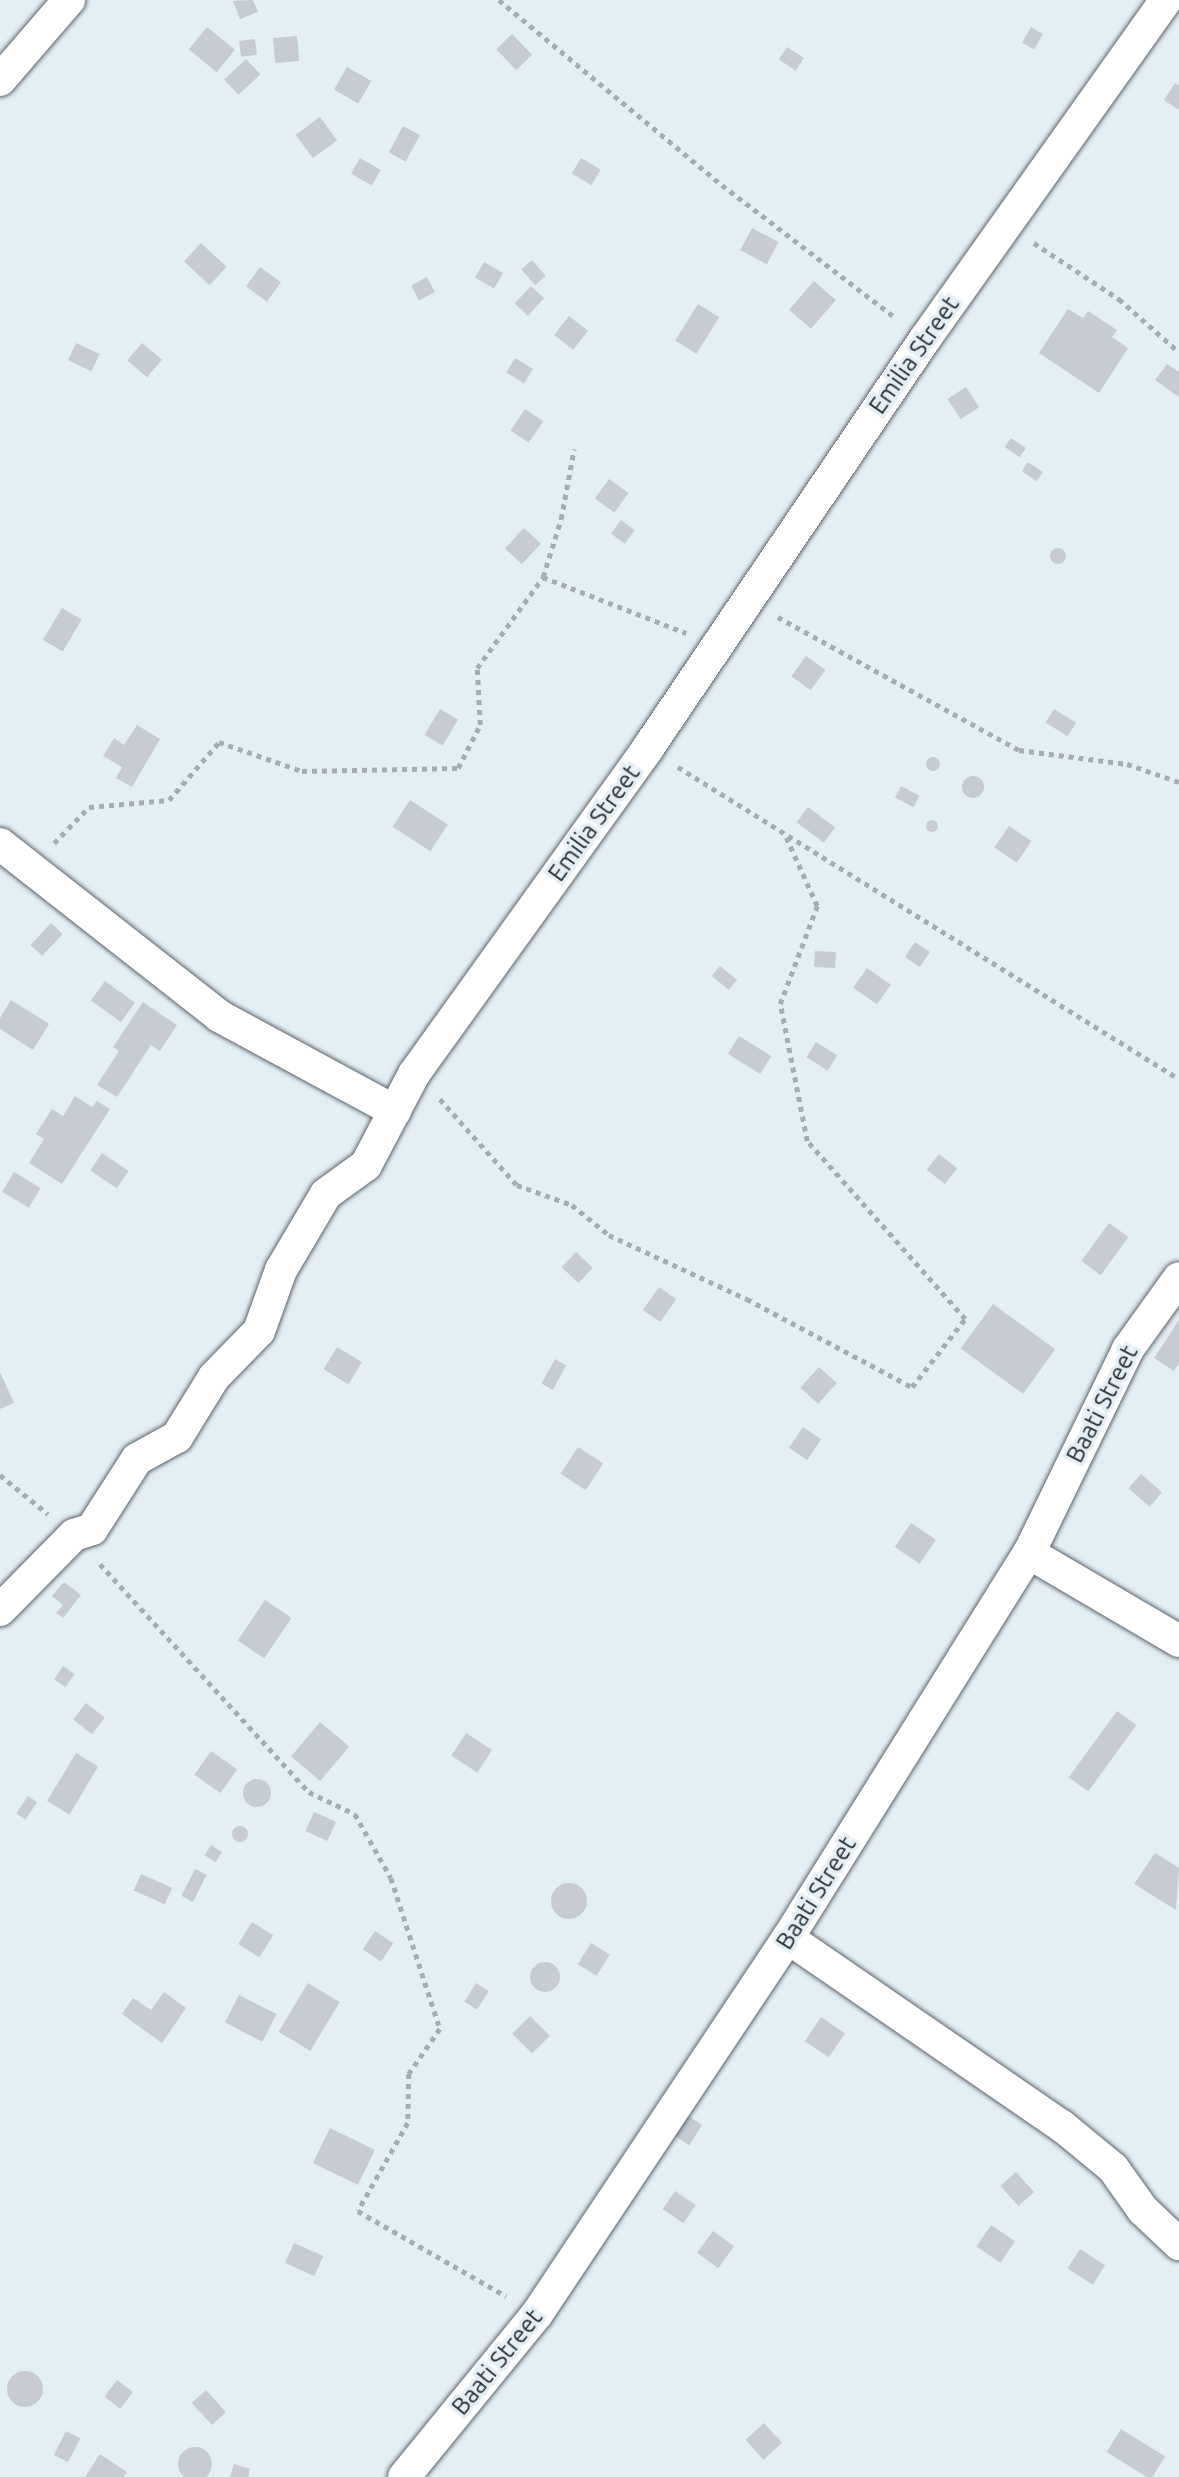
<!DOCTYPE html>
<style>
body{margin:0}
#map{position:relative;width:1179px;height:2477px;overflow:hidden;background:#e4eef5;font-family:Ubuntu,sans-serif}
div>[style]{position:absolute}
.building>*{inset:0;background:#c6cbd4;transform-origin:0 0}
.round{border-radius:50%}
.path>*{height:4.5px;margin-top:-2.25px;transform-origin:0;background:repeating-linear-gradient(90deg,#a5adb2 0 5px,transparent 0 10px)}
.roads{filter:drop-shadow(0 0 2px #5b646a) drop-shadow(0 0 2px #5b646a)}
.minor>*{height:32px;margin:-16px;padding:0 16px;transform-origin:16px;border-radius:16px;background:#fff}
span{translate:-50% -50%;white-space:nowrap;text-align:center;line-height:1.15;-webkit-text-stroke:7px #e4eef5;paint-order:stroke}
.street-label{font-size:24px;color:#2a2e31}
</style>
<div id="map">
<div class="building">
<div style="clip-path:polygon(253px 0,258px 12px,240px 19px,233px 1px)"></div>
<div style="left:207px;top:27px;width:36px;height:29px;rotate:39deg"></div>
<div style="left:1031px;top:27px;width:14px;height:18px;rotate:30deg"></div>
<div style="left:512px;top:34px;width:29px;height:22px;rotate:46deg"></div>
<div style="left:297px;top:36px;width:25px;height:24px;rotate:85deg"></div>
<div style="left:255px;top:39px;width:16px;height:16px;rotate:83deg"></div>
<div style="left:787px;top:47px;width:20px;height:15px;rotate:33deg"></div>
<div style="left:246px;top:59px;width:21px;height:30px;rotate:47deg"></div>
<div style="left:347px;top:67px;width:28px;height:26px;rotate:30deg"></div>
<div style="clip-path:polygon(1175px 83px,1179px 86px,1179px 110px,1164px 100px)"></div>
<div style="left:320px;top:117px;width:29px;height:30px;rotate:54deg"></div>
<div style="left:403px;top:126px;width:19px;height:30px;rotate:28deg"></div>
<div style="left:360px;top:158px;width:24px;height:18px;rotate:30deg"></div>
<div style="left:581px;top:158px;width:23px;height:18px;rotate:31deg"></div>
<div style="left:752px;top:228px;width:30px;height:25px;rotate:28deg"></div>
<div style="left:201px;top:243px;width:35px;height:25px;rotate:43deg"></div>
<div style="left:532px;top:260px;width:21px;height:14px;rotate:49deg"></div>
<div style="left:484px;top:262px;width:22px;height:18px;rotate:30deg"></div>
<div style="left:260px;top:267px;width:26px;height:24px;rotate:36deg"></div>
<div style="left:427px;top:277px;width:17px;height:18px;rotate:62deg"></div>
<div style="left:814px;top:281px;width:29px;height:38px;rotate:41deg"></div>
<div style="left:531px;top:286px;width:18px;height:24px;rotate:43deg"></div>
<div style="left:698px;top:304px;width:25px;height:43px;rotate:32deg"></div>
<div style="clip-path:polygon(1068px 309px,1083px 318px,1088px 311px,1117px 330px,1112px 337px,1128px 348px,1099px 393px,1039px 353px)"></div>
<div style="left:569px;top:316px;width:24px;height:24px;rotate:38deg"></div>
<div style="left:76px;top:343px;width:26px;height:19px;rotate:25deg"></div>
<div style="left:142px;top:343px;width:26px;height:23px;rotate:40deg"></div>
<div style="left:515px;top:358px;width:21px;height:17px;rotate:31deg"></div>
<div style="clip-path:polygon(1167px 364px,1179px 372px,1179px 397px,1155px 380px)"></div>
<div style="left:966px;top:387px;width:24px;height:22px;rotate:57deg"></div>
<div style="left:525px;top:409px;width:22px;height:26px;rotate:34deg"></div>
<div style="left:1011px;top:438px;width:18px;height:11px;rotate:34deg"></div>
<div style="left:1028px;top:462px;width:18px;height:11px;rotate:34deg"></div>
<div style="left:609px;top:479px;width:24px;height:24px;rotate:36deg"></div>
<div style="left:621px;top:520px;width:17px;height:17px;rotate:36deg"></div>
<div style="left:524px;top:528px;width:23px;height:28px;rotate:43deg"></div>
<div class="round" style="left:1050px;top:548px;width:16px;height:16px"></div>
<div style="left:62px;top:608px;width:23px;height:37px;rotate:31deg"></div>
<div style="left:806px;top:656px;width:24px;height:25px;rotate:36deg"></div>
<div style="left:440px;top:709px;width:21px;height:30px;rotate:31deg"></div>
<div style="left:1054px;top:709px;width:26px;height:16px;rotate:32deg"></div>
<div style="clip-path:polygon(137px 725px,160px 739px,132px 787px,116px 778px,122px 767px,103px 756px,114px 738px,124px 745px)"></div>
<div class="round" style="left:926px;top:757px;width:14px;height:14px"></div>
<div class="round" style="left:962px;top:776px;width:22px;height:22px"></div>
<div style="left:901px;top:786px;width:21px;height:13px;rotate:28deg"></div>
<div style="left:410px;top:800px;width:45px;height:32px;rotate:33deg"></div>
<div style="left:808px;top:807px;width:34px;height:19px;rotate:37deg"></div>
<div class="round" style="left:926px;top:820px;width:12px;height:12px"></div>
<div style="left:1009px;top:826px;width:27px;height:26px;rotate:34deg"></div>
<div style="left:51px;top:923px;width:16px;height:30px;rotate:43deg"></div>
<div style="left:915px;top:942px;width:18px;height:18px;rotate:34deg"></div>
<div style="left:815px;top:951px;width:21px;height:16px;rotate:3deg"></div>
<div style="left:720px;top:966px;width:22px;height:13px;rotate:39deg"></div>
<div style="left:867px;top:968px;width:29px;height:24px;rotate:35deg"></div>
<div style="left:105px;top:981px;width:37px;height:24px;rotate:36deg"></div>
<div style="clip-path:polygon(11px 1000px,49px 1024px,33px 1050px,0 1029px,0 1018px)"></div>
<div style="clip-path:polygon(143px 1002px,177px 1025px,160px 1051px,151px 1045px,117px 1097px,97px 1085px,119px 1051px,113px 1047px)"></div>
<div style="left:739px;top:1036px;width:38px;height:21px;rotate:32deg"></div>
<div style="left:816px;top:1042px;width:25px;height:18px;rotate:32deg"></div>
<div style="clip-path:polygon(75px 1096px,92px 1107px,97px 1101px,110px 1109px,62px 1184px,29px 1163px,44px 1139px,36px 1134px,52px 1109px,63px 1116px)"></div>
<div style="left:102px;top:1153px;width:32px;height:21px;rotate:34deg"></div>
<div style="left:939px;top:1154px;width:23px;height:20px;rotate:38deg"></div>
<div style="left:14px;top:1172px;width:31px;height:23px;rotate:31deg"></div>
<div style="left:1109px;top:1223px;width:24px;height:47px;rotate:36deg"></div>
<div style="left:576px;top:1252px;width:23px;height:21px;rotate:43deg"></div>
<div style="left:659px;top:1287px;width:21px;height:28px;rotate:35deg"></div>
<div style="left:993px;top:1304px;width:77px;height:55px;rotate:36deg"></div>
<div style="clip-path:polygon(1179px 1320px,1179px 1363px,1174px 1371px,1154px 1358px)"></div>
<div style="left:337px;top:1347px;width:29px;height:26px;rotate:31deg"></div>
<div style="left:555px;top:1359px;width:13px;height:28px;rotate:29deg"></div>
<div style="left:819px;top:1367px;width:24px;height:28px;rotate:42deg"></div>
<div style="clip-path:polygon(0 1372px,14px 1403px,0 1409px)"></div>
<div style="left:803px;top:1427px;width:22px;height:25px;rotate:34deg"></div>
<div style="left:578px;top:1447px;width:30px;height:32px;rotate:33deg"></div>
<div style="left:1141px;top:1474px;width:28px;height:19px;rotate:41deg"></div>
<div style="left:911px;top:1523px;width:30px;height:29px;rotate:34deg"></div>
<div style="clip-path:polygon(64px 1582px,81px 1595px,63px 1618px,56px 1613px,63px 1605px,52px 1596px)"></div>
<div style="left:265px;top:1600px;width:32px;height:49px;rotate:34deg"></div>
<div style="left:63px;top:1666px;width:14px;height:16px;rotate:34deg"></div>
<div style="left:86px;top:1703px;width:24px;height:21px;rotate:38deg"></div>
<div style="left:1117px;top:1711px;width:24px;height:82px;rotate:36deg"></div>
<div style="left:320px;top:1722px;width:38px;height:45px;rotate:40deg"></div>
<div style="left:466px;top:1733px;width:31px;height:27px;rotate:33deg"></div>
<div style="left:211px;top:1751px;width:32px;height:29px;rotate:35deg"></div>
<div style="left:76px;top:1753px;width:26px;height:56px;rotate:31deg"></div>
<div class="round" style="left:243px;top:1779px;width:28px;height:28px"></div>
<div style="left:28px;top:1796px;width:11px;height:21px;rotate:34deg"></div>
<div style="left:314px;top:1812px;width:24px;height:21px;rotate:24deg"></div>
<div class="round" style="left:232px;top:1826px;width:16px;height:16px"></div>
<div style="left:211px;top:1845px;width:13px;height:12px;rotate:32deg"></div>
<div style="clip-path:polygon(1155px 1853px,1179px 1868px,1176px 1910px,1134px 1884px)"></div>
<div style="left:195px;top:1869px;width:13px;height:30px;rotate:27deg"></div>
<div style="left:141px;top:1874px;width:34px;height:18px;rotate:24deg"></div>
<div class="round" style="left:551px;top:1883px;width:36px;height:36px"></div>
<div style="left:252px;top:1922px;width:25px;height:26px;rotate:32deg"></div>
<div style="left:375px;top:1931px;width:22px;height:22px;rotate:34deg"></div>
<div style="left:591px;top:1943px;width:22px;height:25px;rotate:32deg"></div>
<div class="round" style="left:530px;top:1962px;width:30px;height:30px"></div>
<div style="left:308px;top:1983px;width:37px;height:57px;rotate:31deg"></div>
<div style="left:476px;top:1983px;width:15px;height:22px;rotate:32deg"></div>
<div style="clip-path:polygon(164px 1992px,186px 2008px,162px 2043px,122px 2014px,133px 1998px,151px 2010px)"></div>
<div style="left:239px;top:1995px;width:42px;height:31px;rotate:27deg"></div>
<div style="left:530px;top:2016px;width:28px;height:25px;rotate:45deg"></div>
<div style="left:821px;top:2017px;width:29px;height:29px;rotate:34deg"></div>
<div style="left:680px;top:2111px;width:26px;height:24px;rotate:32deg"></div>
<div style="left:330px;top:2128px;width:50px;height:39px;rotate:26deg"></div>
<div style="left:1016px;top:2172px;width:27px;height:21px;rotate:48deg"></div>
<div style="left:675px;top:2191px;width:25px;height:22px;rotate:34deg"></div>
<div style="left:991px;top:2225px;width:29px;height:26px;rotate:34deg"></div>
<div style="left:713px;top:2231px;width:26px;height:27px;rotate:36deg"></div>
<div style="left:294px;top:2243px;width:32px;height:22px;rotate:24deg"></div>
<div style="left:1080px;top:2249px;width:30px;height:23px;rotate:33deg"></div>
<div class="round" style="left:7px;top:2371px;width:36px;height:36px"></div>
<div style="left:117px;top:2380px;width:20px;height:21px;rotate:37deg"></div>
<div style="left:206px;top:2390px;width:30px;height:19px;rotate:48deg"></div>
<div style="left:764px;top:2423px;width:27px;height:25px;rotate:48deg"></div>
<div style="left:1121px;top:2429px;width:52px;height:27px;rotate:32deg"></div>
<div style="left:66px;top:2431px;width:16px;height:27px;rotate:27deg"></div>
<div class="round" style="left:178px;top:2447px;width:34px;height:34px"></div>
<div style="clip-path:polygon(100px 2454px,127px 2472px,123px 2477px,85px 2477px)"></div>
<div style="clip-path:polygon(234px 2464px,250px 2469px,248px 2477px,230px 2477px)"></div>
</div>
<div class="path">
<div style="left:499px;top:0;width:290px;rotate:39.7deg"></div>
<div style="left:722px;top:185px;width:219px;rotate:37.4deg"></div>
<div style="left:1034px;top:243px;width:102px;rotate:33.4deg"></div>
<div style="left:1119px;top:299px;width:80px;rotate:41.5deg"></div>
<div style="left:543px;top:577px;width:154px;rotate:21.4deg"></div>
<div style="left:778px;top:617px;width:275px;rotate:28.9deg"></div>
<div style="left:1019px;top:750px;width:109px;rotate:7.4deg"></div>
<div style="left:1127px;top:764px;width:55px;rotate:19.1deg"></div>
<div style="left:678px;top:767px;width:590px;rotate:31.91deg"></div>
<div style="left:54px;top:843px;width:50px;rotate:-45.8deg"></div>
<div style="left:89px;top:807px;width:80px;rotate:-5deg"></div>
<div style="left:169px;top:800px;width:77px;rotate:-49.2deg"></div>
<div style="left:219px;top:742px;width:88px;rotate:19.3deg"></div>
<div style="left:302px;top:771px;width:156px;rotate:-1.1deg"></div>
<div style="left:458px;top:768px;width:48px;rotate:-62.9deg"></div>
<div style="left:480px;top:725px;width:57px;rotate:-93deg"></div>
<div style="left:477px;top:668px;width:112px;rotate:-54deg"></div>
<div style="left:543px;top:577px;width:61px;rotate:-72.8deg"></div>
<div style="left:561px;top:519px;width:71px;rotate:-79.5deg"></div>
<div style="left:440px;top:1099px;width:115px;rotate:48.2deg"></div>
<div style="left:517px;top:1185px;width:59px;rotate:20deg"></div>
<div style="left:572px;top:1205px;width:48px;rotate:39deg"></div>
<div style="left:609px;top:1235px;width:152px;rotate:24.9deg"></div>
<div style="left:747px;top:1299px;width:187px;rotate:28.1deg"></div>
<div style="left:912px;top:1387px;width:86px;rotate:-52.1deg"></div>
<div style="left:965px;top:1319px;width:238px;rotate:-131.6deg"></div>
<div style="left:807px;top:1141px;width:140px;rotate:-101.1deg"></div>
<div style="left:780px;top:1004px;width:105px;rotate:-69.3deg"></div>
<div style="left:817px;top:906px;width:80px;rotate:-114.3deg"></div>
<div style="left:0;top:1475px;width:62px;rotate:39.1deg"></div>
<div style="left:100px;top:1564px;width:309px;rotate:47.5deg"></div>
<div style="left:309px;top:1792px;width:51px;rotate:25.6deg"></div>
<div style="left:355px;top:1814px;width:73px;rotate:60.6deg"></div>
<div style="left:391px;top:1878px;width:159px;rotate:72deg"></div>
<div style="left:440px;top:2029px;width:55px;rotate:124.6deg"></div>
<div style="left:409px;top:2074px;width:49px;rotate:91.2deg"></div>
<div style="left:408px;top:2123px;width:101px;rotate:119.6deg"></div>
<div style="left:358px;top:2211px;width:171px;rotate:29.9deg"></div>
</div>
<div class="roads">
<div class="minor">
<div style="left:0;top:80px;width:106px;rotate:-49.2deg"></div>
<div style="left:0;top:844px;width:278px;rotate:38.1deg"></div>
<div style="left:219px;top:1016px;width:200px;rotate:28.4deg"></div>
<div style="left:1029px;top:1553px;width:174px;rotate:30.4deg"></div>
<div style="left:0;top:1610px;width:105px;rotate:-45.4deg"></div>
<div style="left:74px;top:1535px;width:19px;rotate:-18deg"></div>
<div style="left:92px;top:1529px;width:83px;rotate:-57.3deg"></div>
<div style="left:137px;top:1459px;width:46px;rotate:-28.8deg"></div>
<div style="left:177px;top:1437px;width:70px;rotate:-58.3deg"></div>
<div style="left:214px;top:1377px;width:64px;rotate:-45.6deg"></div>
<div style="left:259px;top:1331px;width:65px;rotate:-70.2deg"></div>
<div style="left:281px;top:1270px;width:88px;rotate:-59.4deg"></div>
<div style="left:326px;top:1194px;width:49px;rotate:-35.9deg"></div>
<div style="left:366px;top:1165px;width:103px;rotate:-62.2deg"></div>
<div style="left:414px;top:1074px;width:401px;rotate:-54.3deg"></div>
<div style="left:648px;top:748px;width:494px;rotate:-55.9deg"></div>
<div style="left:925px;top:339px;width:416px;rotate:-54.6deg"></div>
<div style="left:788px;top:1938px;width:332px;rotate:34.5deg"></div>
<div style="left:1062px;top:2126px;width:66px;rotate:39.5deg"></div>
<div style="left:1113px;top:2168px;width:52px;rotate:54.5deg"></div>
<div style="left:1143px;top:2210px;width:50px;rotate:43.4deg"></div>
<div style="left:404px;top:2477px;width:210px;rotate:-50.8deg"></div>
<div style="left:537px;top:2314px;width:452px;rotate:-56.3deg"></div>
<div style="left:788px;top:1938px;width:454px;rotate:-58deg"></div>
<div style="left:1029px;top:1553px;width:227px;rotate:-64.1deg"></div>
<div style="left:1128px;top:1349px;width:87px;rotate:-54.3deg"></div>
</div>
</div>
<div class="street-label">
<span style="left:914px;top:355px;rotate:-55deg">Emilia Street</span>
<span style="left:594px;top:823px;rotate:-54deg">Emilia Street</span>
<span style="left:1102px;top:1404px;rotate:-63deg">Baati Street</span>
<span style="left:816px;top:1893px;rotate:-58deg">Baati Street</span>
<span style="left:497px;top:2362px;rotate:-51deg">Baati Street</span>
</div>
</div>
